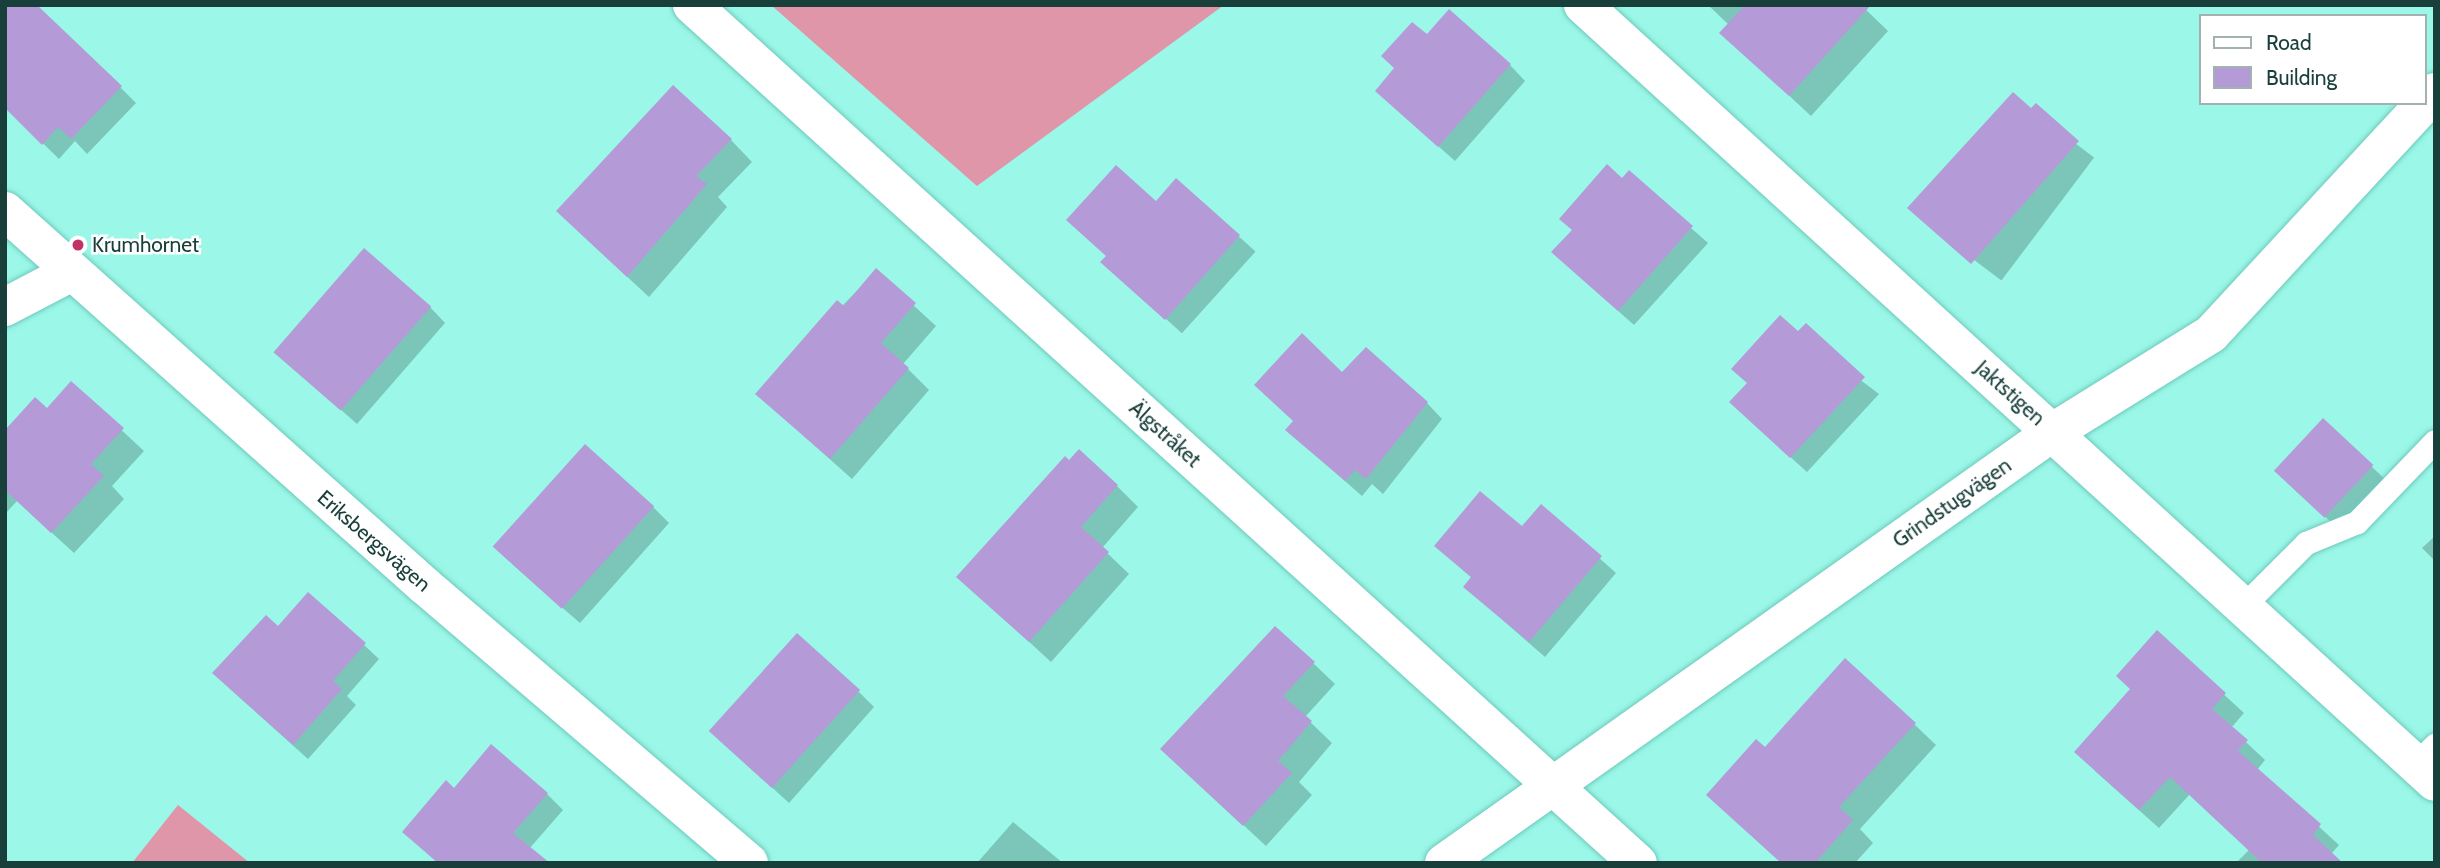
<!DOCTYPE html>
<meta charset="utf-8">
<style>
body{margin:0}
#map{position:relative;width:2440px;height:868px;overflow:hidden;background:#9bf7e8;font-family:Cabin,sans-serif}
div>[style]{position:absolute}
.forest>*{inset:0;background:#df96a8}
.shadow>*{inset:0;background:#0003;transform-origin:0 0}
.building>*{inset:0;background:#b49bd7;transform-origin:0 0}
.roads{filter:drop-shadow(0 0 2px #6ec9bb) drop-shadow(0 0 2px #6ec9bb)}
.lane>*{height:23px;margin:-11.5px;padding:0 11.5px;transform-origin:11.5px;border-radius:11.5px;background:#fff}
.street>*{height:38px;margin:-19px;padding:0 19px;transform-origin:19px;border-radius:19px;background:#fff}
.dots>*{width:19px;height:19px;translate:-50% -50%;box-sizing:border-box;border:4px solid #fff;border-radius:50%}
span{translate:-50% -50%;white-space:nowrap;text-align:center;line-height:1.15;-webkit-text-stroke:5px #fff;paint-order:stroke}
.poi-label{font-size:21px;color:#183f3a}
.left{translate:0 -50%;text-align:left}
.street-label{font-size:21px;color:#183f3a}
.frame{position:absolute;inset:0;border:7px solid #183f3a;pointer-events:none}
.legend{position:absolute;left:2199px;top:14px;width:228px;height:91px;box-sizing:border-box;background:#fff;border:2px solid #a3b2b0;margin:0;padding:9px 12px;list-style:none;font-size:21px;color:#183f3a}
.legend li{display:flex;align-items:center;gap:14px;height:35px}
.legend b{width:35px;border:2px solid #a3b2b0}
</style>
<div id="map">
<div class="forest">
<div style="clip-path:polygon(771px 5px,1224px 5px,977px 186px)"></div>
<div style="clip-path:polygon(178px 805px,250px 863px,132px 863px)"></div>
</div>
<div class="shadow">
<div style="clip-path:polygon(1708px 5px,1861px 5px,1888px 31px,1811px 116px,1722px 33px,1729px 25px)"></div>
<div style="clip-path:polygon(1427px 37px,1510px 65px,1525px 81px,1455px 161px,1393px 106px,1396px 69px)"></div>
<div style="clip-path:polygon(120px 87px,136px 103px,87px 154px,75px 141px,59px 159px,5px 106px)"></div>
<div style="left:2031px;top:110px;width:79px;height:154px;rotate:37deg"></div>
<div style="clip-path:polygon(731px 140px,752px 162px,718px 197px,727px 207px,649px 297px,580px 233px)"></div>
<div style="clip-path:polygon(1629px 173px,1708px 243px,1634px 325px,1570px 268px)"></div>
<div style="left:1176px;top:180px;width:107px;height:110px;rotate:42deg"></div>
<div style="clip-path:polygon(876px 271px,936px 326px,903px 364px,929px 390px,852px 479px,757px 394px)"></div>
<div style="clip-path:polygon(430px 307px,445px 323px,357px 424px,276px 352px)"></div>
<div style="clip-path:polygon(1798px 333px,1879px 394px,1807px 472px,1747px 418px)"></div>
<div style="clip-path:polygon(1342px 374px,1427px 403px,1442px 419px,1383px 494px,1372px 484px,1362px 496px,1287px 430px)"></div>
<div style="clip-path:polygon(71px 383px,144px 451px,112px 486px,124px 499px,74px 553px,17px 501px,5px 514px,5px 433px,47px 410px)"></div>
<div style="clip-path:polygon(2323px 421px,2388px 482px,2342px 532px,2292px 487px)"></div>
<div style="clip-path:polygon(1117px 486px,1138px 507px,1102px 548px,1129px 574px,1051px 662px,959px 577px)"></div>
<div style="clip-path:polygon(1541px 506px,1616px 573px,1545px 657px,1465px 587px,1472px 578px,1436px 546px,1522px 528px)"></div>
<div style="clip-path:polygon(653px 507px,669px 523px,580px 623px,512px 564px)"></div>
<div style="clip-path:polygon(2435px 536px,2435px 561px,2422px 548px)"></div>
<div style="clip-path:polygon(278px 628px,364px 645px,379px 659px,347px 696px,356px 705px,308px 759px,229px 688px)"></div>
<div style="clip-path:polygon(2157px 633px,2244px 713px,2231px 728px,2265px 760px,2257px 770px,2339px 845px,2330px 855px,2338px 863px,2236px 863px,2249px 850px,2190px 794px,2159px 828px,2095px 771px)"></div>
<div style="clip-path:polygon(1313px 663px,1335px 684px,1305px 717px,1332px 743px,1299px 782px,1312px 795px,1266px 846px,1184px 770px)"></div>
<div style="clip-path:polygon(859px 692px,874px 707px,789px 803px,728px 747px)"></div>
<div style="clip-path:polygon(1914px 724px,1936px 745px,1860px 829px,1873px 843px,1855px 863px,1782px 863px,1765px 749px)"></div>
<div style="clip-path:polygon(454px 790px,547px 794px,563px 810px,529px 849px,534px 863px,438px 863px,404px 832px)"></div>
<div style="clip-path:polygon(1013px 822px,1063px 863px,977px 863px)"></div>
</div>
<div class="building">
<div style="clip-path:polygon(5px 5px,37px 5px,122px 86px,71px 139px,58px 127px,42px 145px,5px 108px)"></div>
<div style="clip-path:polygon(1745px 5px,1871px 5px,1789px 96px,1719px 33px)"></div>
<div style="clip-path:polygon(1449px 9px,1511px 64px,1438px 147px,1375px 91px,1394px 68px,1381px 56px,1412px 22px,1427px 34px)"></div>
<div style="clip-path:polygon(673px 85px,732px 139px,696px 176px,707px 184px,627px 277px,556px 211px)"></div>
<div style="clip-path:polygon(2013px 92px,2031px 108px,2036px 103px,2079px 141px,1971px 264px,1907px 208px)"></div>
<div style="clip-path:polygon(1607px 164px,1622px 178px,1629px 170px,1693px 226px,1618px 311px,1551px 252px,1572px 230px,1559px 219px)"></div>
<div style="clip-path:polygon(1116px 165px,1156px 201px,1176px 178px,1240px 235px,1165px 320px,1100px 262px,1106px 256px,1066px 220px)"></div>
<div style="left:364px;top:248px;width:89px;height:138px;rotate:41deg"></div>
<div style="clip-path:polygon(876px 268px,916px 303px,881px 343px,909px 368px,830px 459px,755px 394px,837px 300px,844px 306px)"></div>
<div style="clip-path:polygon(1780px 315px,1798px 331px,1806px 323px,1865px 377px,1790px 458px,1729px 402px,1747px 383px,1731px 369px)"></div>
<div style="clip-path:polygon(1302px 333px,1342px 372px,1366px 347px,1428px 402px,1366px 479px,1355px 470px,1345px 481px,1285px 430px,1293px 421px,1254px 385px)"></div>
<div style="clip-path:polygon(71px 381px,124px 428px,91px 464px,104px 476px,51px 533px,5px 490px,5px 430px,35px 397px,47px 408px)"></div>
<div style="left:2323px;top:418px;width:69px;height:72px;rotate:43deg"></div>
<div style="left:585px;top:444px;width:93px;height:138px;rotate:42deg"></div>
<div style="clip-path:polygon(1079px 449px,1118px 485px,1081px 527px,1109px 552px,1029px 642px,956px 577px,1065px 456px,1069px 460px)"></div>
<div style="clip-path:polygon(1480px 491px,1522px 526px,1541px 504px,1602px 556px,1529px 642px,1463px 587px,1471px 577px,1434px 546px)"></div>
<div style="clip-path:polygon(308px 592px,366px 643px,333px 681px,342px 689px,293px 745px,212px 673px,266px 615px,278px 626px)"></div>
<div style="clip-path:polygon(1275px 626px,1315px 662px,1283px 696px,1312px 721px,1278px 761px,1292px 773px,1243px 826px,1160px 749px)"></div>
<div style="clip-path:polygon(2157px 630px,2226px 693px,2212px 709px,2248px 740px,2238px 751px,2321px 824px,2313px 835px,2343px 863px,2262px 863px,2170px 777px,2139px 810px,2074px 752px,2130px 689px,2116px 676px)"></div>
<div style="left:797px;top:633px;width:85px;height:132px;rotate:42deg"></div>
<div style="clip-path:polygon(1845px 658px,1916px 723px,1839px 807px,1853px 820px,1815px 863px,1781px 863px,1706px 795px,1756px 739px,1765px 747px)"></div>
<div style="clip-path:polygon(491px 744px,548px 793px,513px 833px,550px 863px,438px 863px,402px 832px,446px 780px,454px 788px)"></div>
</div>
<div class="roads">
<div class="lane">
<div style="left:2242px;top:607px;width:91px;rotate:-45deg"></div>
<div style="left:2306px;top:543px;width:55px;rotate:-22.4deg"></div>
<div style="left:2357px;top:522px;width:112px;rotate:-46.1deg"></div>
<div style="left:2415px;top:764px;width:28px;rotate:-44deg"></div>
</div>
<div class="street">
<div style="left:692px;top:5px;width:1277px;rotate:42.21deg"></div>
<div style="left:1583px;top:5px;width:1153px;rotate:42.36deg"></div>
<div style="left:5px;top:211px;width:563px;rotate:41.76deg"></div>
<div style="left:425px;top:586px;width:426px;rotate:40.5deg"></div>
<div style="left:5px;top:307px;width:73px;rotate:-27.6deg"></div>
<div style="left:1444px;top:863px;width:746px;rotate:-35.29deg"></div>
<div style="left:2053px;top:432px;width:186px;rotate:-31.8deg"></div>
<div style="left:2211px;top:334px;width:330px;rotate:-47.2deg"></div>
</div>
</div>
<div class="dots">
<div style="left:78px;top:245px;background:#bf3367"></div>
</div>
<div class="poi-label">
<span class="left" style="left:92px;top:245px">Krumhornet</span>
</div>
<div class="street-label">
<span style="left:2010px;top:393px;rotate:42deg">Jaktstigen</span>
<span style="left:1165px;top:434px;rotate:42deg">Älgstråket</span>
<span style="left:1952px;top:503px;rotate:-35deg">Grindstugvägen</span>
<span style="left:374px;top:541px;rotate:41deg">Eriksbergsvägen</span>
</div>
<div class="frame"></div>
<ul class="legend">
<li><b style="height:9px;background:#fff"></b>Road</li>
<li><b style="height:19px;background:#b49bd7"></b>Building</li>
</ul>
</div>
